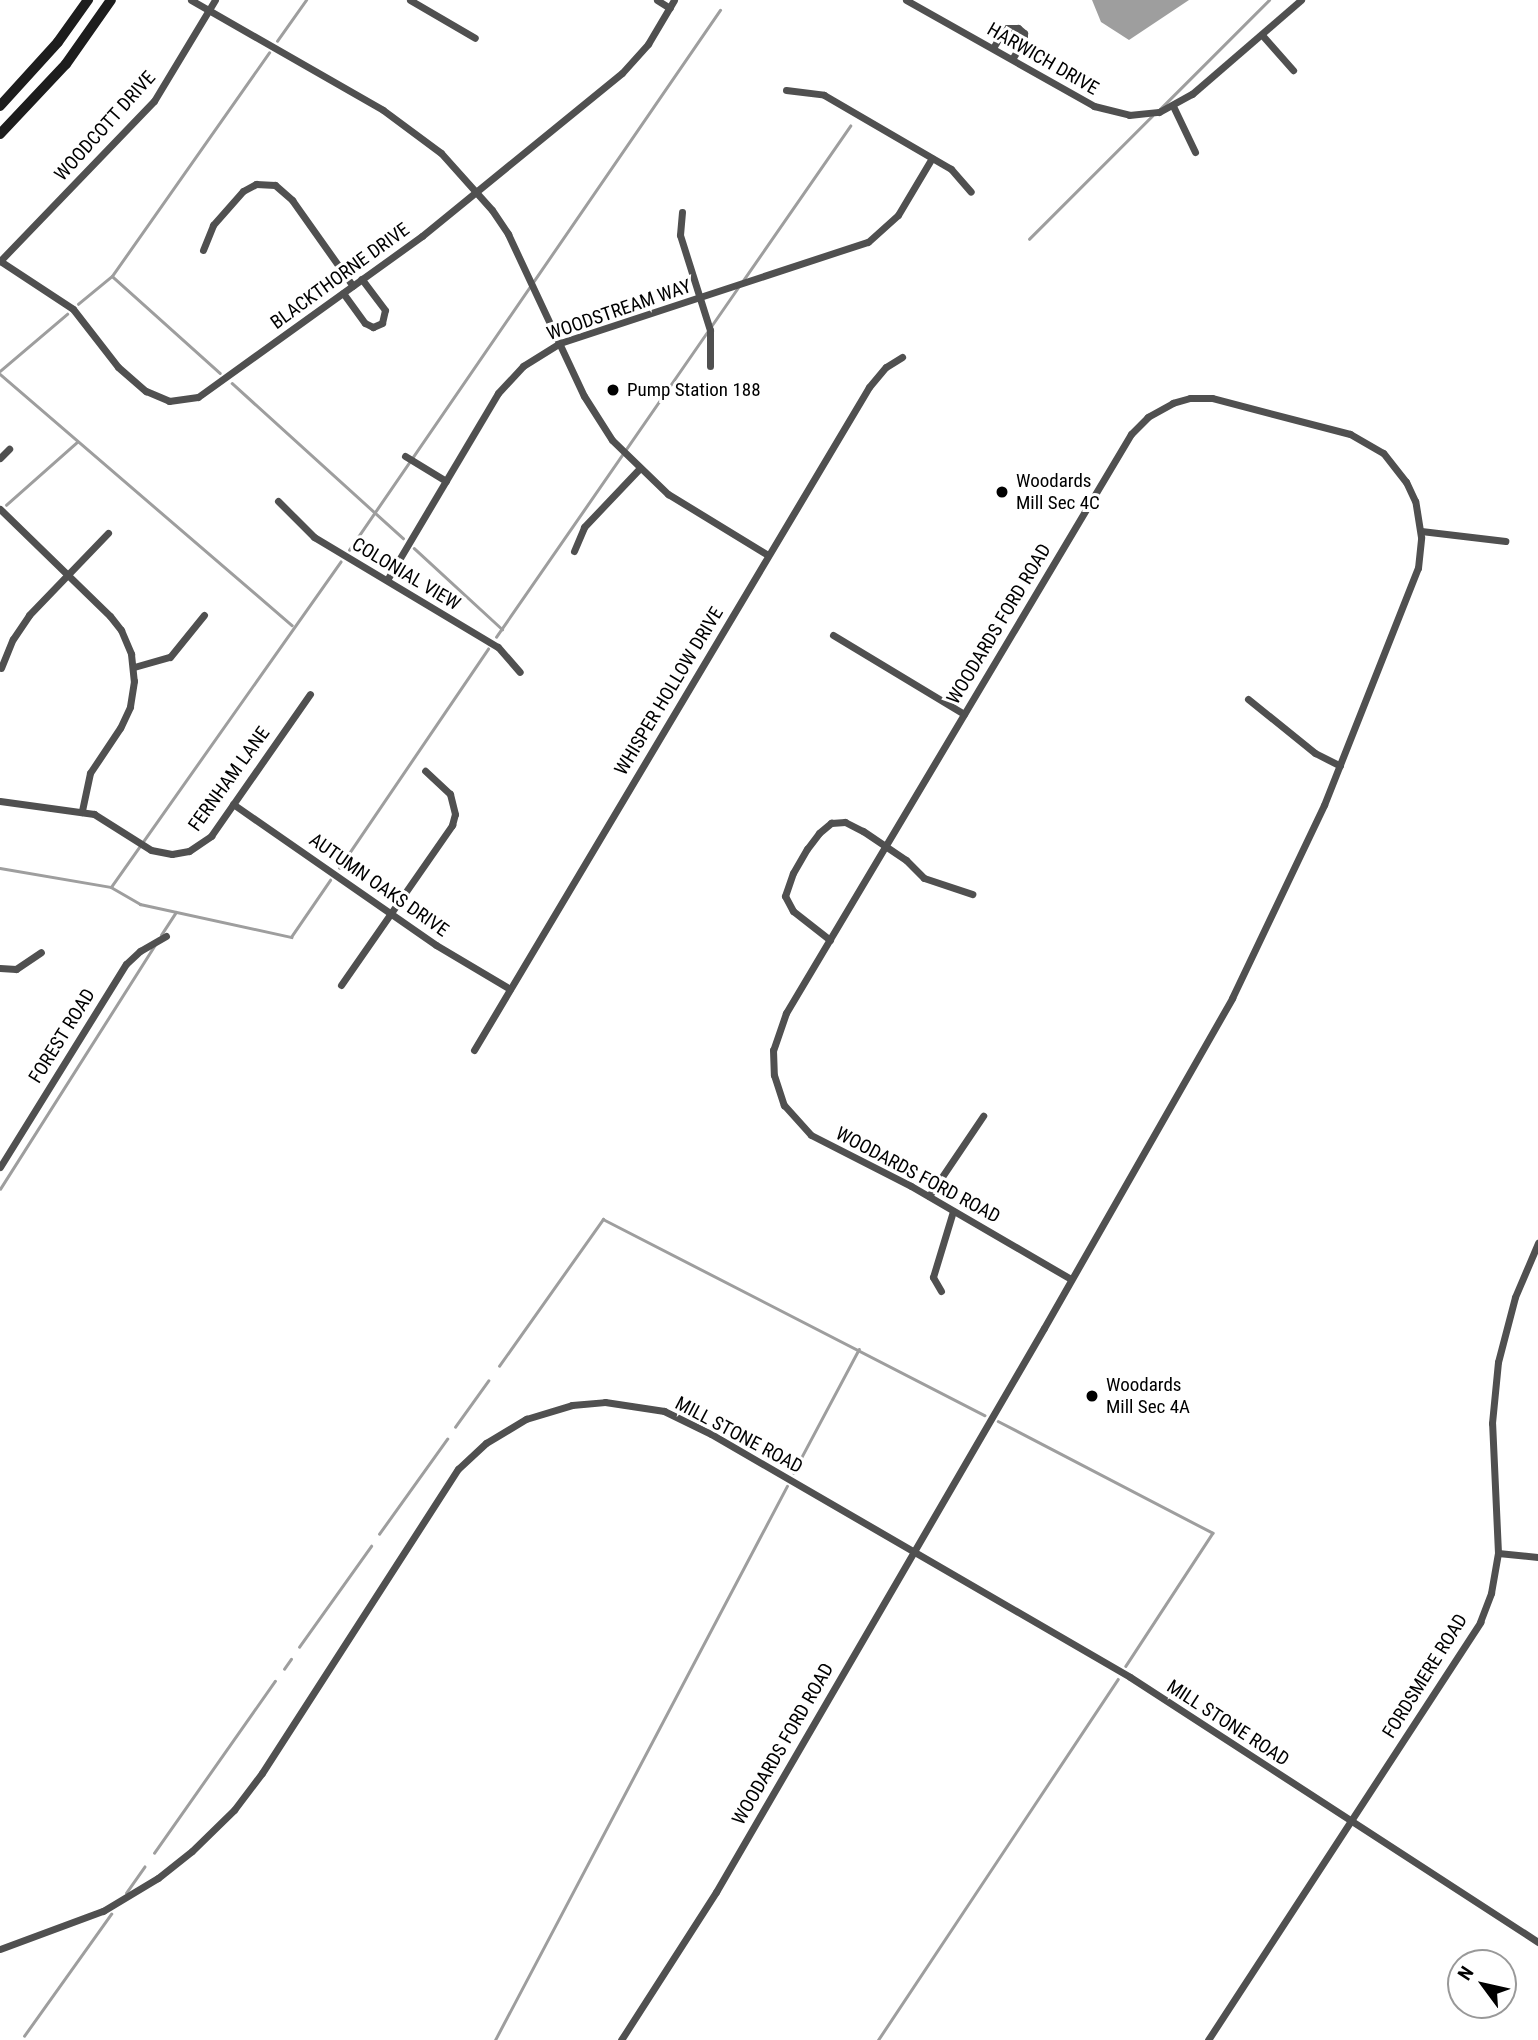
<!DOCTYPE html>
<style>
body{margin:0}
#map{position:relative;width:1538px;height:2040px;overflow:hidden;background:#fff;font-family:"Roboto Condensed",sans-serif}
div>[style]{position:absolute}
.water>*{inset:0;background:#9e9e9e}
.stream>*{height:2.5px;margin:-1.25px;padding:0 1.25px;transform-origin:1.25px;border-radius:1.25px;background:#9e9e9e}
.street>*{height:7px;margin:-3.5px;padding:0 3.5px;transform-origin:3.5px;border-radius:3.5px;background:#505050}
.secondary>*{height:10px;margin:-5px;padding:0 5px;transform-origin:5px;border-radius:5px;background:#1d1d1d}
.dots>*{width:19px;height:19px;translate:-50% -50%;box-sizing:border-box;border:4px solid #fff;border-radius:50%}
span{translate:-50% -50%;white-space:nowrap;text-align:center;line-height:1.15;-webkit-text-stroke:6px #fff;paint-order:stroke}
.street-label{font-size:19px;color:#000}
.poi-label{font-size:19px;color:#000}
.left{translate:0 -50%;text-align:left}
.north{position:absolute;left:1447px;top:1949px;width:70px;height:70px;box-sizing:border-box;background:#fff;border:2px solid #999;border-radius:50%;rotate:303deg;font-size:19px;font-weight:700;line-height:28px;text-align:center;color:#000}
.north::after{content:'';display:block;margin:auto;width:24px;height:32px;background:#000;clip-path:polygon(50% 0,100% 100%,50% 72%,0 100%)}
</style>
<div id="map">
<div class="water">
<div style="clip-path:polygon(1092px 0,1189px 0,1129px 40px,1101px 22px)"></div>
</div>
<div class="stream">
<div style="left:277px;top:41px;width:50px;rotate:-54.7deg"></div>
<div style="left:1160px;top:109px;width:154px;rotate:-45deg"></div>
<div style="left:1029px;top:239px;width:174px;rotate:-45deg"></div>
<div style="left:112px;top:276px;width:145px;rotate:41.9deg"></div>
<div style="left:742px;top:282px;width:190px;rotate:-55.3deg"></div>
<div style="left:78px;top:304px;width:44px;rotate:-39.5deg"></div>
<div style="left:112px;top:276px;width:273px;rotate:-54.9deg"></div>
<div style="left:0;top:371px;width:88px;rotate:-40.4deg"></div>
<div style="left:0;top:374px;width:385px;rotate:40.7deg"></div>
<div style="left:232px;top:383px;width:231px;rotate:42.2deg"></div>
<div style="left:6px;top:505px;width:95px;rotate:-41.6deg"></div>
<div style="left:414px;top:548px;width:120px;rotate:42.6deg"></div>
<div style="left:349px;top:550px;width:655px;rotate:-55.51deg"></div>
<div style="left:496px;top:637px;width:426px;rotate:-55.3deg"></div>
<div style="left:0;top:868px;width:113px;rotate:9.7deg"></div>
<div style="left:111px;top:887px;width:34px;rotate:30deg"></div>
<div style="left:140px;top:904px;width:155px;rotate:12.3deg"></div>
<div style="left:291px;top:937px;width:69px;rotate:-55.6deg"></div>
<div style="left:339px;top:868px;width:265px;rotate:-55.8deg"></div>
<div style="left:111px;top:887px;width:398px;rotate:-54.8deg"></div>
<div style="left:161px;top:935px;width:27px;rotate:-57deg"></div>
<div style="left:0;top:1189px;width:288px;rotate:-57.6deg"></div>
<div style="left:499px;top:1366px;width:180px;rotate:-54.7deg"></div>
<div style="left:603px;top:1219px;width:429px;rotate:27.2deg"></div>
<div style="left:998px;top:1421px;width:242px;rotate:27.5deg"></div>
<div style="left:1213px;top:1533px;width:159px;rotate:123.2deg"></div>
<div style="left:455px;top:1427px;width:57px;rotate:-54.3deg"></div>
<div style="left:793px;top:1473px;width:140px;rotate:-62deg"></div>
<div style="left:379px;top:1534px;width:117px;rotate:-54.4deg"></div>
<div style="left:299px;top:1647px;width:124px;rotate:-54.5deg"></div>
<div style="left:284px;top:1669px;width:12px;rotate:-55deg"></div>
<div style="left:154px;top:1853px;width:210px;rotate:-54.9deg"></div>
<div style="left:126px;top:1893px;width:32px;rotate:-55deg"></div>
<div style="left:24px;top:2036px;width:150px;rotate:-54.5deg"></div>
<div style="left:495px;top:2040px;width:626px;rotate:-62.21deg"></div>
<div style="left:878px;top:2040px;width:433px;rotate:-56.4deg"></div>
</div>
<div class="street">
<div style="left:191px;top:0;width:221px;rotate:29.8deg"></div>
<div style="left:383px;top:110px;width:72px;rotate:36.6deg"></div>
<div style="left:441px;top:153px;width:76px;rotate:48.2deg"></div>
<div style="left:492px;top:210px;width:29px;rotate:56deg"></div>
<div style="left:508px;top:234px;width:179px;rotate:64.9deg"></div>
<div style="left:584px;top:396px;width:52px;rotate:57.5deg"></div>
<div style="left:612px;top:440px;width:78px;rotate:44deg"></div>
<div style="left:668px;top:494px;width:117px;rotate:31.4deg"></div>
<div style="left:410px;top:0;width:75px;rotate:30.3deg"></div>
<div style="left:657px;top:0;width:15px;rotate:32deg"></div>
<div style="left:906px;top:0;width:216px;rotate:29.4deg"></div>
<div style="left:1094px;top:106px;width:36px;rotate:14deg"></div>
<div style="left:1129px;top:115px;width:30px;rotate:-6deg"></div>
<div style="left:1159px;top:112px;width:38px;rotate:-29deg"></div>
<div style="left:1192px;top:94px;width:144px;rotate:-40.8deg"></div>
<div style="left:1262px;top:35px;width:47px;rotate:48.5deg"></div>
<div style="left:993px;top:48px;width:23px;rotate:-59deg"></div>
<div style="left:1005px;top:28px;width:13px"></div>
<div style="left:1018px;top:28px;width:8px;rotate:40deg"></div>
<div style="left:1024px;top:33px;width:7px;rotate:90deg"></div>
<div style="left:1024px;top:40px;width:22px;rotate:122deg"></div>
<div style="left:786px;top:90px;width:38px;rotate:7deg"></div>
<div style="left:824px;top:95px;width:147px;rotate:30.2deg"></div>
<div style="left:951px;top:169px;width:30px;rotate:49deg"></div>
<div style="left:1173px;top:106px;width:51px;rotate:64.4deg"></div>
<div style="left:682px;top:212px;width:23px;rotate:95deg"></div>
<div style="left:680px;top:235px;width:100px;rotate:72.5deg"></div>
<div style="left:710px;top:330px;width:36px;rotate:90deg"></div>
<div style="left:203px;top:250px;width:27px;rotate:-68deg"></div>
<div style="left:213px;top:225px;width:45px;rotate:-48.6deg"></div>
<div style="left:243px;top:191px;width:15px;rotate:-28deg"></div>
<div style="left:256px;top:184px;width:19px;rotate:3deg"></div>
<div style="left:275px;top:185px;width:23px;rotate:41deg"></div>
<div style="left:292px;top:200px;width:105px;rotate:54.7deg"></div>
<div style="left:0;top:261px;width:87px;rotate:33.3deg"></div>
<div style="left:73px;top:309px;width:73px;rotate:52.2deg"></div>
<div style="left:118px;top:367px;width:37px;rotate:41deg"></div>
<div style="left:146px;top:391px;width:25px;rotate:23deg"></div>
<div style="left:169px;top:401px;width:29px;rotate:-8deg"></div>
<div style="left:198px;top:397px;width:276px;rotate:-35.7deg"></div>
<div style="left:422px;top:236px;width:258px;rotate:-39.2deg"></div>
<div style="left:622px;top:73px;width:39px;rotate:-48deg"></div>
<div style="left:648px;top:44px;width:51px;rotate:-59.4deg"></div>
<div style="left:0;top:261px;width:222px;rotate:-46.1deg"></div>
<div style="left:154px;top:101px;width:118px;rotate:-58.9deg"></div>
<div style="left:343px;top:293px;width:37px;rotate:54deg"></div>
<div style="left:365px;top:323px;width:9px;rotate:27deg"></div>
<div style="left:373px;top:327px;width:10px;rotate:-24deg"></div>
<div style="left:382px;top:323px;width:13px;rotate:-77deg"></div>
<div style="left:385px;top:310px;width:39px;rotate:-127deg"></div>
<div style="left:405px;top:456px;width:48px;rotate:31.4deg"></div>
<div style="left:0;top:458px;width:13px;rotate:-45deg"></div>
<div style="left:278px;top:501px;width:51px;rotate:45deg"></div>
<div style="left:314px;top:537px;width:214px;rotate:30.9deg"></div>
<div style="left:498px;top:647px;width:33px;rotate:49deg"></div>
<div style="left:0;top:509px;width:153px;rotate:44.2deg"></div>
<div style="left:110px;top:616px;width:18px;rotate:52deg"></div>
<div style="left:121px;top:630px;width:26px;rotate:67deg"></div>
<div style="left:131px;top:654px;width:27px;rotate:84deg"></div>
<div style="left:134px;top:681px;width:26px;rotate:99deg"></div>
<div style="left:130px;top:707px;width:23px;rotate:115deg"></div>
<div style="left:120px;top:728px;width:54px;rotate:123.7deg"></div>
<div style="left:90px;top:773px;width:40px;rotate:102deg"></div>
<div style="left:1421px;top:531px;width:85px;rotate:6.8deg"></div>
<div style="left:574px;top:551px;width:26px;rotate:-67deg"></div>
<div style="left:584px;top:527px;width:80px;rotate:-46.5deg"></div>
<div style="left:387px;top:580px;width:217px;rotate:-59.3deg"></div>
<div style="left:498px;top:393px;width:37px;rotate:-47deg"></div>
<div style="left:523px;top:366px;width:44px;rotate:-31.9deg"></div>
<div style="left:560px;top:343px;width:324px;rotate:-18.2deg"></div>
<div style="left:868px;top:242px;width:40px;rotate:-42deg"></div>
<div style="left:898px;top:215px;width:66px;rotate:-59.2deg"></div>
<div style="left:833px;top:635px;width:153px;rotate:31.1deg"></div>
<div style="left:134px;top:667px;width:37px;rotate:-16deg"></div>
<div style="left:170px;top:657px;width:54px;rotate:-51deg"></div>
<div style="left:1px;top:668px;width:31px;rotate:-68deg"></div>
<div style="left:13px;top:639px;width:29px;rotate:-56deg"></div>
<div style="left:29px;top:615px;width:114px;rotate:-46.1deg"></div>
<div style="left:1248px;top:699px;width:86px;rotate:38.9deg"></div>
<div style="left:1315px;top:753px;width:28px;rotate:27deg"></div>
<div style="left:0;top:801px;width:95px;rotate:7.9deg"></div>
<div style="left:94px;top:814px;width:67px;rotate:32.3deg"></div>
<div style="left:151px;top:850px;width:21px;rotate:11deg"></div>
<div style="left:172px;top:854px;width:17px;rotate:-10deg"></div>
<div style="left:189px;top:851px;width:27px;rotate:-34deg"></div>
<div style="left:211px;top:836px;width:173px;rotate:-55.1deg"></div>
<div style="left:233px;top:804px;width:247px;rotate:34.8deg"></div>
<div style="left:436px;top:945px;width:86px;rotate:30.7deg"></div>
<div style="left:830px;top:940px;width:47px;rotate:-141.9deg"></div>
<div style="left:793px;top:911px;width:17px;rotate:-118deg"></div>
<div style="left:785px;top:896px;width:24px;rotate:-71deg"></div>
<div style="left:793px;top:873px;width:28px;rotate:-60deg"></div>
<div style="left:807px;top:849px;width:20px;rotate:-53deg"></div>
<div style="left:819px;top:833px;width:16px;rotate:-40deg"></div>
<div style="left:831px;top:823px;width:14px;rotate:-4deg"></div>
<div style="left:845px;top:822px;width:20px;rotate:27deg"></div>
<div style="left:863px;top:831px;width:52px;rotate:34deg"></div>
<div style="left:906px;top:860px;width:25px;rotate:45deg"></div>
<div style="left:924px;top:878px;width:51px;rotate:18.4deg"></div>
<div style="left:0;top:968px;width:16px;rotate:4deg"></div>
<div style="left:16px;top:969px;width:30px;rotate:-34deg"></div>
<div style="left:341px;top:985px;width:195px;rotate:-55.2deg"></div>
<div style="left:452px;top:825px;width:11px;rotate:-75deg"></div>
<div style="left:455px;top:814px;width:21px;rotate:-104deg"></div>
<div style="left:450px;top:794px;width:34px;rotate:-137deg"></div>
<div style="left:474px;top:1050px;width:772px;rotate:-59.21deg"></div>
<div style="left:869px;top:387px;width:26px;rotate:-50deg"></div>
<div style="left:886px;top:367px;width:19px;rotate:-32deg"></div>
<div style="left:0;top:1167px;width:239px;rotate:-58.2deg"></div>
<div style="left:126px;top:964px;width:19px;rotate:-43deg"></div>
<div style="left:140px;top:951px;width:30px;rotate:-30deg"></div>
<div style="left:929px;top:1196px;width:97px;rotate:-56deg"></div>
<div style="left:941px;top:1291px;width:16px;rotate:-120deg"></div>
<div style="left:933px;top:1277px;width:69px;rotate:-73.1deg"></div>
<div style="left:1498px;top:1553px;width:40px;rotate:5.7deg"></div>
<div style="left:0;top:1949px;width:110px;rotate:-20.3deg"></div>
<div style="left:103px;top:1911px;width:64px;rotate:-31deg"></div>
<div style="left:158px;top:1878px;width:43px;rotate:-38.5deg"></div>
<div style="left:192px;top:1851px;width:59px;rotate:-44.3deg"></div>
<div style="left:234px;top:1810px;width:46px;rotate:-52.9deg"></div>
<div style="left:262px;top:1773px;width:362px;rotate:-57.2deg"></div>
<div style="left:458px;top:1469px;width:38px;rotate:-43deg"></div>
<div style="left:486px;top:1443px;width:47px;rotate:-31deg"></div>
<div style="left:526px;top:1419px;width:48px;rotate:-16.9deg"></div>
<div style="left:572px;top:1405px;width:33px;rotate:-5deg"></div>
<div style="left:605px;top:1402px;width:60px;rotate:8.7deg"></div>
<div style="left:664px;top:1411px;width:52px;rotate:26.1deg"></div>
<div style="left:711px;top:1434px;width:484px;rotate:30.1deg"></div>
<div style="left:1130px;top:1677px;width:487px;rotate:33deg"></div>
<div style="left:621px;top:2040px;width:176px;rotate:-57.3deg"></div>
<div style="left:716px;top:1892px;width:652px;rotate:-59.82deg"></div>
<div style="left:1044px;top:1328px;width:380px;rotate:-60.3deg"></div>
<div style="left:1232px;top:998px;width:214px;rotate:-64.5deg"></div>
<div style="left:1324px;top:805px;width:255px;rotate:-68.4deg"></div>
<div style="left:1418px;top:568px;width:31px;rotate:-84deg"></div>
<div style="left:1421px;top:537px;width:36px;rotate:-99deg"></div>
<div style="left:1415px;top:501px;width:21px;rotate:-115deg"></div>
<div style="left:1406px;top:482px;width:37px;rotate:-128deg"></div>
<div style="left:1383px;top:453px;width:38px;rotate:-150deg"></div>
<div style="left:1350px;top:434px;width:143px;rotate:-165.4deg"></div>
<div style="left:1212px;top:398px;width:22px;rotate:180deg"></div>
<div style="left:1190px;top:398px;width:18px;rotate:164deg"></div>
<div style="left:1173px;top:403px;width:29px;rotate:151deg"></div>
<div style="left:1148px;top:417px;width:24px;rotate:135deg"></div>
<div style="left:1131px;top:434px;width:674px;rotate:120.79deg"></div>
<div style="left:786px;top:1013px;width:39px;rotate:109deg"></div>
<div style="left:773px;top:1050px;width:25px;rotate:88deg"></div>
<div style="left:774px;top:1075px;width:32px;rotate:72deg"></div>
<div style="left:784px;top:1105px;width:40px;rotate:48deg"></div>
<div style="left:811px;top:1135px;width:112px;rotate:27deg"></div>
<div style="left:911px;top:1186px;width:185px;rotate:30.2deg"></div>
<div style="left:1208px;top:2040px;width:499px;rotate:-56.9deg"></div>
<div style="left:1480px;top:1622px;width:31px;rotate:-69deg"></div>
<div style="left:1491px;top:1593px;width:41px;rotate:-80.1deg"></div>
<div style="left:1498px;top:1553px;width:130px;rotate:-92.6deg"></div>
<div style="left:1492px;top:1423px;width:61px;rotate:-84.4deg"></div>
<div style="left:1498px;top:1362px;width:67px;rotate:-75.3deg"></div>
<div style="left:1515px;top:1297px;width:59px;rotate:-66.9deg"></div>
</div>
<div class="secondary">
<div style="left:0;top:106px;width:86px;rotate:-47.8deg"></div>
<div style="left:58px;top:42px;width:52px;rotate:-54.5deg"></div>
<div style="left:0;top:134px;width:96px;rotate:-46.7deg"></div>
<div style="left:66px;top:64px;width:78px;rotate:-54.9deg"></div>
</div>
<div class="dots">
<div style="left:613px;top:390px;background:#000"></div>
<div style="left:1002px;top:492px;background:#000"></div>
<div style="left:1092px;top:1396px;background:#000"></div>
</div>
<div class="street-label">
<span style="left:1043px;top:59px;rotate:30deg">HARWICH DRIVE</span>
<span style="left:105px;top:126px;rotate:-48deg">WOODCOTT DRIVE</span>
<span style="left:340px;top:276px;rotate:-36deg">BLACKTHORNE DRIVE</span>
<span style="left:619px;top:310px;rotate:-19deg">WOODSTREAM WAY</span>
<span style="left:406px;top:574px;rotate:31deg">COLONIAL VIEW</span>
<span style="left:999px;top:624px;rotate:-59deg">WOODARDS FORD ROAD</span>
<span style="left:669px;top:691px;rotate:-59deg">WHISPER HOLLOW DRIVE</span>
<span style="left:229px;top:779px;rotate:-54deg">FERNHAM LANE</span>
<span style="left:379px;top:885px;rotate:35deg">AUTUMN OAKS DRIVE</span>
<span style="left:62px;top:1036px;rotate:-58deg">FOREST ROAD</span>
<span style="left:918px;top:1175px;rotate:28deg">WOODARDS FORD ROAD</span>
<span style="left:739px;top:1435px;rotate:28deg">MILL STONE ROAD</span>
<span style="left:1425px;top:1676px;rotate:-58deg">FORDSMERE ROAD</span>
<span style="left:1228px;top:1723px;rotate:33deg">MILL STONE ROAD</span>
<span style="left:783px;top:1744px;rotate:-60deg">WOODARDS FORD ROAD</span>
</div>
<div class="poi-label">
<span class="left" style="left:627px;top:390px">Pump Station 188</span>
<span class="left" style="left:1016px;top:492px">Woodards<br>Mill Sec 4C</span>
<span class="left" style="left:1106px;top:1396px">Woodards<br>Mill Sec 4A</span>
</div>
<div class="north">N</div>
</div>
